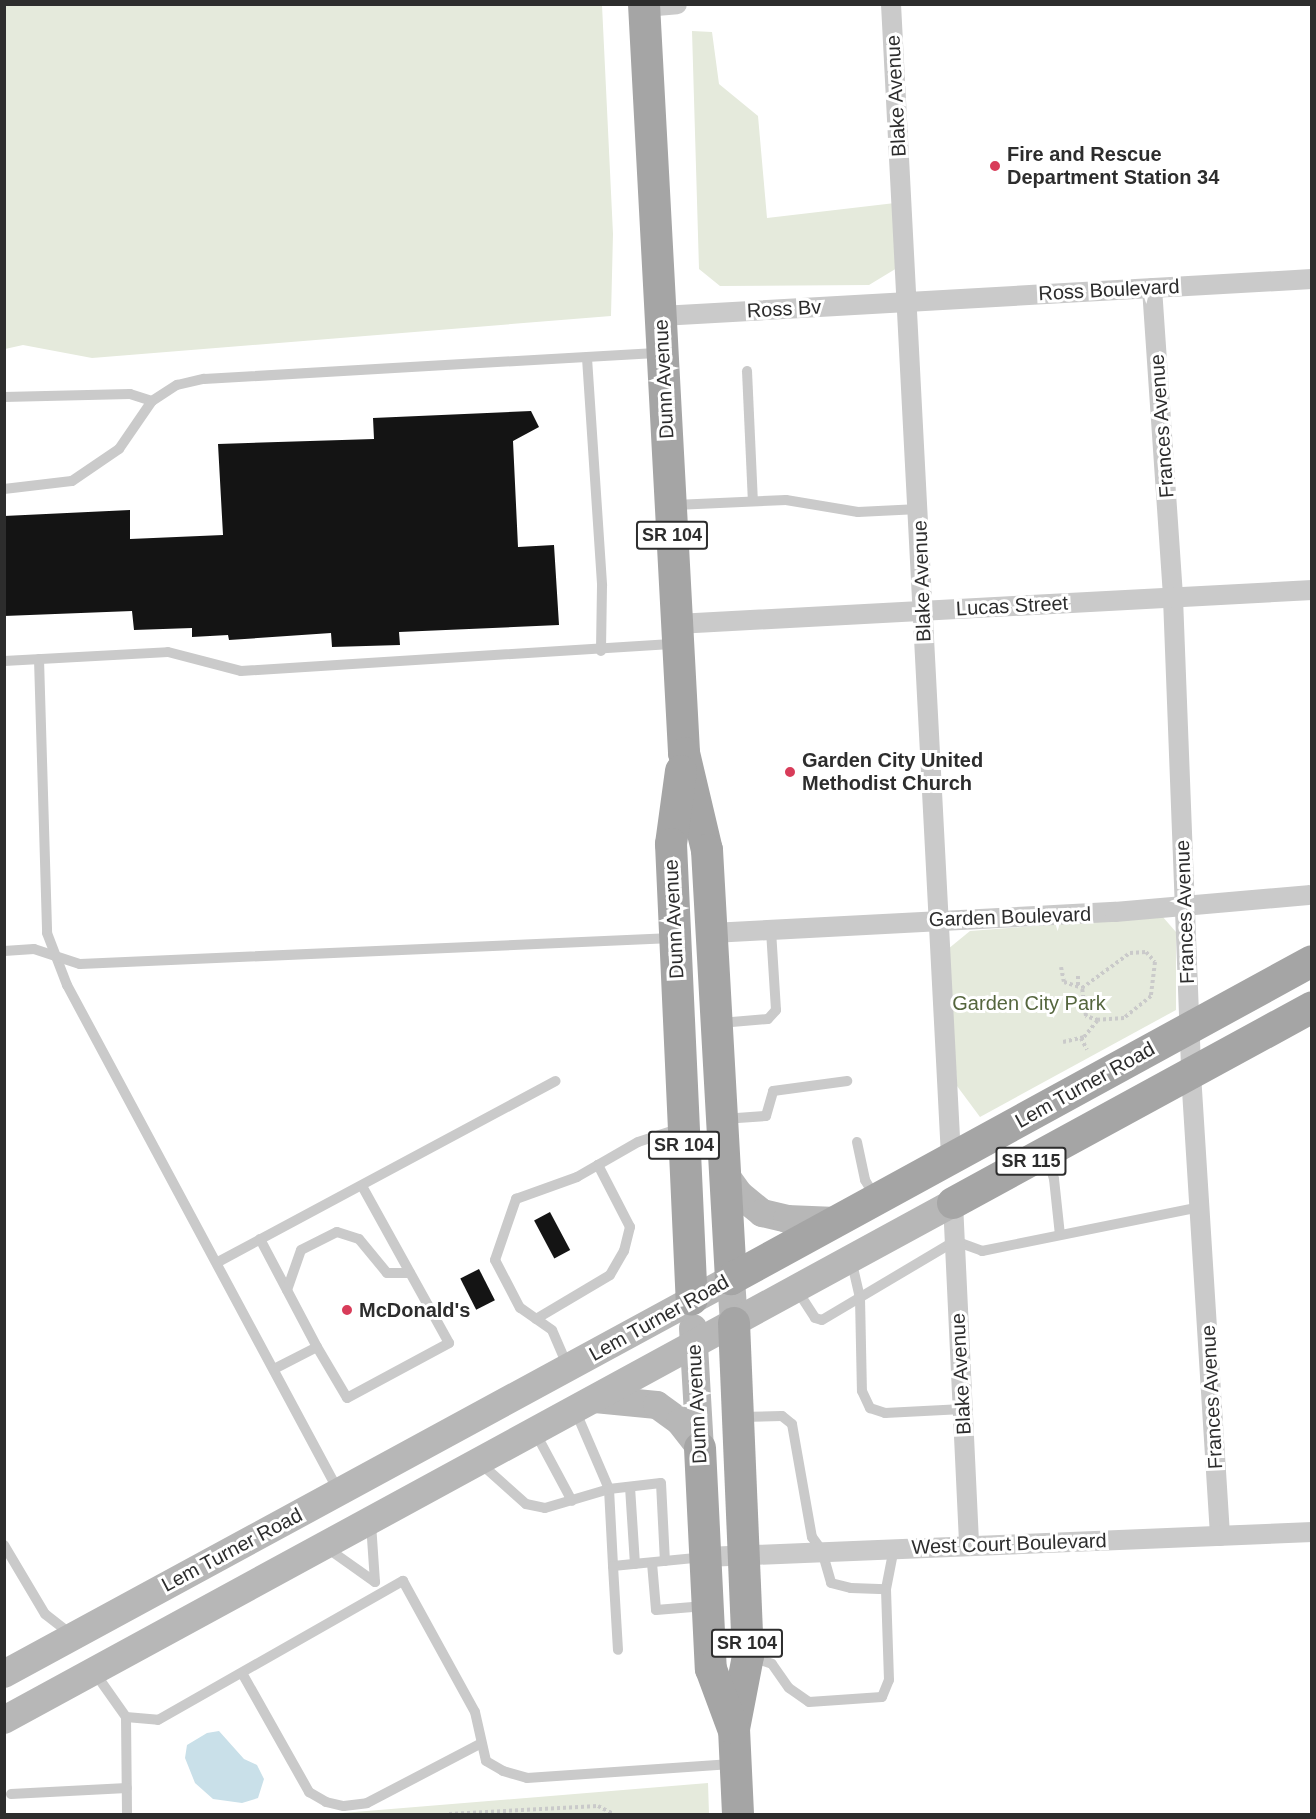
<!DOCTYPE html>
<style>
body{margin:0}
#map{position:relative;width:1316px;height:1819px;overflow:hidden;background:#fff;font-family:Helvetica,sans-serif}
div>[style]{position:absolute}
.green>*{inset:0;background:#e5eadc}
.water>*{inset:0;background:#c9e0e9}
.building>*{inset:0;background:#141414;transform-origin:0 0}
.path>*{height:4px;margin-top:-2px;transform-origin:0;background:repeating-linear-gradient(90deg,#cacaca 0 3px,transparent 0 6px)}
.service>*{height:10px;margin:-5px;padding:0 5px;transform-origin:5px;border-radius:5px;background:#cacaca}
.minor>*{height:20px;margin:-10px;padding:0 10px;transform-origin:10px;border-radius:10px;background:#cacaca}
.secondary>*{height:28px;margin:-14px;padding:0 14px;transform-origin:14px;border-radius:14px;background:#b7b7b7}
.primary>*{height:32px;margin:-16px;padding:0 16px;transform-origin:16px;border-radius:16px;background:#a5a5a5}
.dots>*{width:16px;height:16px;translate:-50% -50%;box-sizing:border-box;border:3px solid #fff;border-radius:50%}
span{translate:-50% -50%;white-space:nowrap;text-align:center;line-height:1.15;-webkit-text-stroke:6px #fff;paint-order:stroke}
.shield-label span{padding:2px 4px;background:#fff;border:2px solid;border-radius:4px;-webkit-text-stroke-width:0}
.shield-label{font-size:18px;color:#2d2d2d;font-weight:700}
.street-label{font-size:20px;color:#2d2d2d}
.poi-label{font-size:20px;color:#2d2d2d;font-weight:700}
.left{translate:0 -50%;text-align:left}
.park-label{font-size:20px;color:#55663e}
.frame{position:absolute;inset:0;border:6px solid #2d2d2d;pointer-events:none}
</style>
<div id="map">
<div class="green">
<div style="clip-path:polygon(4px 5px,602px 5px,613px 234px,611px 316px,92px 358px,23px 345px,5px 349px)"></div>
<div style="clip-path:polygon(692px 31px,712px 32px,719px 84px,758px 116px,767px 218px,895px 203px,897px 268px,869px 285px,720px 286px,699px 269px)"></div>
<div style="clip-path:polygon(1162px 916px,1176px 932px,1176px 1010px,980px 1117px,957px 1086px,948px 949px,970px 931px)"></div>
<div style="clip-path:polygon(708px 1783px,709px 1814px,330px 1814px)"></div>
</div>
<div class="water">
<div style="clip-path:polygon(219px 1731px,244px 1759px,257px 1765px,264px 1779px,258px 1798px,242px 1803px,213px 1799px,195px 1783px,185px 1758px,187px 1745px,207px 1733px)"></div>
</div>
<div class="building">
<div style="clip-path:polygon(531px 411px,539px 427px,513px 441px,518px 547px,554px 545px,559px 625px,399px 632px,400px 645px,332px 647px,331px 633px,229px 640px,228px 635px,192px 637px,192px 628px,134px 630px,132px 611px,4px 616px,4px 516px,130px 510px,130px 539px,223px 535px,218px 444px,374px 439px,373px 418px)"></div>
<div style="left:550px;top:1212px;width:43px;height:18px;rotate:62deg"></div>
<div style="left:479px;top:1269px;width:35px;height:21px;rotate:63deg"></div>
</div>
<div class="path">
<div style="left:1061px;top:967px;width:15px;rotate:79deg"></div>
<div style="left:1064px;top:982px;width:19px;rotate:18deg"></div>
<div style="left:1082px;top:988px;width:59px;rotate:-36.1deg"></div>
<div style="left:1130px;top:953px;width:16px;rotate:-4deg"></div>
<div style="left:1146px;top:952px;width:13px;rotate:48deg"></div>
<div style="left:1155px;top:962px;width:34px;rotate:97deg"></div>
<div style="left:1151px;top:996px;width:35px;rotate:141deg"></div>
<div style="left:1124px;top:1018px;width:26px;rotate:176deg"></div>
<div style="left:1098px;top:1020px;width:13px;rotate:-162deg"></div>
<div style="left:1086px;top:1016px;width:28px;rotate:-98deg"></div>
<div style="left:1078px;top:976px;width:11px;rotate:90deg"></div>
<div style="left:1081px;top:1038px;width:13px;rotate:63deg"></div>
<div style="left:1063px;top:1042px;width:22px;rotate:-13deg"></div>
<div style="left:1084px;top:1037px;width:22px;rotate:-51deg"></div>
<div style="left:449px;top:1814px;width:149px;rotate:-3.1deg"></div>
<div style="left:598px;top:1806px;width:18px;rotate:27deg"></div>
</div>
<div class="service">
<div style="left:587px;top:358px;width:228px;rotate:86.2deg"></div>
<div style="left:602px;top:586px;width:65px;rotate:90.9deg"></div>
<div style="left:747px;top:371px;width:130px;rotate:87.4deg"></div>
<div style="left:4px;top:397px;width:126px;rotate:-1.4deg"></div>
<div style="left:130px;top:394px;width:23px;rotate:18deg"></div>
<div style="left:152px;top:401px;width:30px;rotate:-33deg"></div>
<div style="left:177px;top:385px;width:28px;rotate:-13deg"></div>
<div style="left:204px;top:379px;width:457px;rotate:-3.3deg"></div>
<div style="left:4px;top:489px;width:68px;rotate:-6.7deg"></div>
<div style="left:72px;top:481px;width:57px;rotate:-34.2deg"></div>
<div style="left:119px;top:449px;width:58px;rotate:-55.5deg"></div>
<div style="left:675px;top:505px;width:111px;rotate:-2.6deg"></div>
<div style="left:786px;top:500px;width:73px;rotate:9.5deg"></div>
<div style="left:858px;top:512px;width:61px;rotate:-2.8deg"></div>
<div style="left:39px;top:659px;width:274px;rotate:88.3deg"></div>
<div style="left:47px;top:933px;width:56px;rotate:69deg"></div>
<div style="left:67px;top:985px;width:575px;rotate:61.79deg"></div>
<div style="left:4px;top:661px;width:164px;rotate:-3.1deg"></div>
<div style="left:168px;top:652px;width:75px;rotate:14.6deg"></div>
<div style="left:241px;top:671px;width:435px;rotate:-3.6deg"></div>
<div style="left:4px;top:951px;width:30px;rotate:-4deg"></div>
<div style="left:34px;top:949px;width:48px;rotate:18.1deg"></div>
<div style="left:80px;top:964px;width:593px;rotate:-2.51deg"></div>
<div style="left:720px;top:1023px;width:48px;rotate:-4.8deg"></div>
<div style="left:768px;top:1019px;width:12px;rotate:-48deg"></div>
<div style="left:776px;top:1010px;width:80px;rotate:-93.6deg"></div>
<div style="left:723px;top:1119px;width:43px;rotate:-4deg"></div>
<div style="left:766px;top:1116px;width:26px;rotate:-74deg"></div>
<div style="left:773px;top:1091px;width:75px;rotate:-7.7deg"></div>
<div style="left:857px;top:1142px;width:39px;rotate:78deg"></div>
<div style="left:865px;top:1180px;width:21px;rotate:59deg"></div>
<div style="left:1047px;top:1156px;width:24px;rotate:73deg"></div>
<div style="left:1054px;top:1179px;width:56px;rotate:83.9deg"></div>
<div style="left:260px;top:1239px;width:122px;rotate:62.2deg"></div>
<div style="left:851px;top:1259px;width:40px;rotate:77deg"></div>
<div style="left:860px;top:1298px;width:93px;rotate:88.8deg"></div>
<div style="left:862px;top:1391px;width:19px;rotate:65deg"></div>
<div style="left:870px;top:1408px;width:16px;rotate:18deg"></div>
<div style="left:885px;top:1413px;width:78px;rotate:-2.9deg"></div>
<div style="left:218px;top:1262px;width:383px;rotate:-28.2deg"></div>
<div style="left:287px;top:1290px;width:42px;rotate:-70.7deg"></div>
<div style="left:301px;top:1250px;width:40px;rotate:-26.6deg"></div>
<div style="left:337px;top:1232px;width:23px;rotate:18deg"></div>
<div style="left:359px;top:1239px;width:44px;rotate:50.5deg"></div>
<div style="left:387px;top:1273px;width:23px"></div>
<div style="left:797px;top:1290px;width:33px;rotate:57deg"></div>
<div style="left:815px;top:1318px;width:7px;rotate:16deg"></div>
<div style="left:822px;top:1320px;width:155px;rotate:-30.7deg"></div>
<div style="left:955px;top:1241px;width:29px;rotate:20deg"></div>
<div style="left:982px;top:1251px;width:222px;rotate:-11.4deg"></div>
<div style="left:536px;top:1319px;width:86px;rotate:-30.7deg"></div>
<div style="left:610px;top:1275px;width:28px;rotate:-60deg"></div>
<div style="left:624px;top:1251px;width:25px;rotate:-76deg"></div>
<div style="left:630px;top:1227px;width:70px;rotate:-117.3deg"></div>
<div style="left:568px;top:1367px;width:40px;rotate:-113.4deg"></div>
<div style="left:552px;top:1330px;width:39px;rotate:-145deg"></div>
<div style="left:520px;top:1308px;width:54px;rotate:-117.5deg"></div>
<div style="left:495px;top:1260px;width:65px;rotate:-71deg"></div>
<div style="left:516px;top:1199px;width:65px;rotate:-19.8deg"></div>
<div style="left:577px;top:1177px;width:70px;rotate:-29.8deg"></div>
<div style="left:638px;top:1142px;width:45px;rotate:-18deg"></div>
<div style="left:274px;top:1369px;width:48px;rotate:-27.1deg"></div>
<div style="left:317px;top:1347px;width:59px;rotate:59.5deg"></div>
<div style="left:347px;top:1398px;width:116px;rotate:-28.3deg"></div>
<div style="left:449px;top:1343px;width:179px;rotate:-119deg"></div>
<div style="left:575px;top:1410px;width:86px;rotate:66.7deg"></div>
<div style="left:609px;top:1489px;width:77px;rotate:87deg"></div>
<div style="left:613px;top:1566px;width:91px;rotate:-5.6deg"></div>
<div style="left:739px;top:1417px;width:43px;rotate:-1.3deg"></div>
<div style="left:782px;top:1416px;width:13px;rotate:39deg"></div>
<div style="left:792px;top:1424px;width:115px;rotate:80deg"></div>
<div style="left:812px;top:1537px;width:17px;rotate:54deg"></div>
<div style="left:822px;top:1551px;width:33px;rotate:74deg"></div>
<div style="left:831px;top:1583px;width:21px;rotate:14deg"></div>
<div style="left:851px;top:1588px;width:35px;rotate:2deg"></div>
<div style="left:886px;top:1589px;width:42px;rotate:-79deg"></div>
<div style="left:535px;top:1432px;width:78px;rotate:61.8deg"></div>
<div style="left:479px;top:1462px;width:63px;rotate:41.8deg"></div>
<div style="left:526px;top:1504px;width:19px;rotate:12deg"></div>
<div style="left:545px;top:1508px;width:67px;rotate:-16.5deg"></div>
<div style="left:609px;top:1489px;width:52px;rotate:-6.6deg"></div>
<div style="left:661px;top:1483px;width:78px;rotate:87.1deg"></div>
<div style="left:630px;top:1487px;width:77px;rotate:86.3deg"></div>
<div style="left:4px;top:1545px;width:80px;rotate:59.3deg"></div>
<div style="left:45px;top:1614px;width:34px;rotate:38deg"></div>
<div style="left:327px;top:1548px;width:59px;rotate:35.3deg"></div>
<div style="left:375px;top:1582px;width:59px;rotate:-93.9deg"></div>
<div style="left:652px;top:1563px;width:47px;rotate:85.1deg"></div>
<div style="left:656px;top:1610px;width:49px;rotate:-4.7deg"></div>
<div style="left:613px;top:1566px;width:84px;rotate:86.6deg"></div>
<div style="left:752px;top:1657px;width:21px;rotate:19deg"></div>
<div style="left:772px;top:1664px;width:29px;rotate:55deg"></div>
<div style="left:789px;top:1688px;width:24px;rotate:35deg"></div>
<div style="left:809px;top:1702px;width:73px;rotate:-3.9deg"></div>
<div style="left:882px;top:1697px;width:18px;rotate:-68deg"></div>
<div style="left:889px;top:1680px;width:91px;rotate:-91.9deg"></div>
<div style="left:95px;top:1673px;width:54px;rotate:54.8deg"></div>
<div style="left:126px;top:1717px;width:32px;rotate:5deg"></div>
<div style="left:158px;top:1720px;width:282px;rotate:-29.6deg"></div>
<div style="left:403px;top:1581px;width:149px;rotate:61.2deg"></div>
<div style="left:475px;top:1712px;width:50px;rotate:77.3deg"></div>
<div style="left:486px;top:1761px;width:20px;rotate:30deg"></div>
<div style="left:503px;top:1771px;width:25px;rotate:16deg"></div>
<div style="left:527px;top:1778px;width:205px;rotate:-3.9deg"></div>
<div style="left:242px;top:1673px;width:137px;rotate:60.6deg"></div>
<div style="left:309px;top:1792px;width:20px;rotate:30deg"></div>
<div style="left:326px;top:1802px;width:18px;rotate:13deg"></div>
<div style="left:344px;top:1806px;width:23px;rotate:-7deg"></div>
<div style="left:367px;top:1803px;width:127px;rotate:-27.6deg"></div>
<div style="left:126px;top:1717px;width:97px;rotate:89.4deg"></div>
<div style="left:11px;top:1794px;width:116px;rotate:-3deg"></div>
</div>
<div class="minor">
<div style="left:891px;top:4px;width:1156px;rotate:87.02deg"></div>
<div style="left:645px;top:7px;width:32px;rotate:-5deg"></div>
<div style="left:1152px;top:288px;width:311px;rotate:86.1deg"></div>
<div style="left:1173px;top:598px;width:476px;rotate:87.8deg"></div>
<div style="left:1191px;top:1074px;width:463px;rotate:86.4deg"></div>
<div style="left:661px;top:316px;width:652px;rotate:-3.25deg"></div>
<div style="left:677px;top:624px;width:636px;rotate:-3.06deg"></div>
<div style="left:712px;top:933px;width:404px;rotate:-3deg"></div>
<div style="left:1115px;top:912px;width:194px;rotate:-5deg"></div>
<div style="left:953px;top:1203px;width:342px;rotate:87.3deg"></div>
<div style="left:706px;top:1557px;width:607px;rotate:-2.36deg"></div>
</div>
<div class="secondary">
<div style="left:726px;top:1176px;width:24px;rotate:54deg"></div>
<div style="left:740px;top:1195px;width:28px;rotate:39deg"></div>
<div style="left:762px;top:1213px;width:26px;rotate:13deg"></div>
<div style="left:787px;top:1219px;width:49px;rotate:2.3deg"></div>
<div style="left:693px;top:1328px;width:120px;rotate:86.7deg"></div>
<div style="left:595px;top:1399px;width:62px;rotate:5.5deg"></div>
<div style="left:657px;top:1405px;width:29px;rotate:36deg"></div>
<div style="left:680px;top:1422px;width:33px;rotate:52deg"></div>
<div style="left:4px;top:1674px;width:827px;rotate:-28.52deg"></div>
<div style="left:731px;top:1279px;width:44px;rotate:86.1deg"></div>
<div style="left:4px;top:1720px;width:1081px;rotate:-28.58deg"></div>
</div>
<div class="primary">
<div style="left:644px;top:4px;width:750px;rotate:86.94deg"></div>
<div style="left:684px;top:753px;width:100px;rotate:76.7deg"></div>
<div style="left:707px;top:850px;width:430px;rotate:86.8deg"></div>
<div style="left:731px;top:1279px;width:662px;rotate:-28.69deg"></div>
<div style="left:681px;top:771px;width:74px;rotate:97.8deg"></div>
<div style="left:671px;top:844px;width:456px;rotate:87.4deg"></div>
<div style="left:953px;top:1203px;width:409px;rotate:-28.6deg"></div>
<div style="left:734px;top:1323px;width:333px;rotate:87.6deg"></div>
<div style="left:748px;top:1656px;width:74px;rotate:100.9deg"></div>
<div style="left:734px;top:1729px;width:85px;rotate:87.3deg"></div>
<div style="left:700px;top:1448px;width:221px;rotate:87.2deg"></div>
<div style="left:711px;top:1669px;width:63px;rotate:69.6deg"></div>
</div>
<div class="dots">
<div style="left:995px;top:166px;background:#d83c59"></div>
<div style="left:790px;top:772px;background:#d83c59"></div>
<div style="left:347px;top:1310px;background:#d83c59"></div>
</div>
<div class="shield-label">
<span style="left:672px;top:535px">SR 104</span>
<span style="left:684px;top:1145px">SR 104</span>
<span style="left:1031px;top:1161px">SR 115</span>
<span style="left:747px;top:1643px">SR 104</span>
</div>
<div class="street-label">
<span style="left:896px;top:96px;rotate:-93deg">Blake Avenue</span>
<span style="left:1109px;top:290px;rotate:-3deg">Ross Boulevard</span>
<span style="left:784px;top:309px;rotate:-3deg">Ross Bv</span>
<span style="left:664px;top:379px;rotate:-93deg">Dunn Avenue</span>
<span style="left:1162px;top:426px;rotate:-94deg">Frances Avenue</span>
<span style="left:922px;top:581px;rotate:-92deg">Blake Avenue</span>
<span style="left:1012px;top:606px;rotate:-3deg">Lucas Street</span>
<span style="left:1185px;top:912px;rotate:-92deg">Frances Avenue</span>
<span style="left:1010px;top:917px;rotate:-2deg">Garden Boulevard</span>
<span style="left:674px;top:919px;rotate:-93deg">Dunn Avenue</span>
<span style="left:1085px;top:1085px;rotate:-29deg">Lem Turner Road</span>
<span style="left:659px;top:1318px;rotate:-29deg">Lem Turner Road</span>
<span style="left:961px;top:1374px;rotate:-93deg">Blake Avenue</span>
<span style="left:1212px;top:1397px;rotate:-93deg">Frances Avenue</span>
<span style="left:697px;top:1404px;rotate:-93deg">Dunn Avenue</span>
<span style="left:1009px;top:1544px;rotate:-2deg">West Court Boulevard</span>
<span style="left:232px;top:1550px;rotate:-28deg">Lem Turner Road</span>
</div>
<div class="poi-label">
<span class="left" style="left:1007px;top:166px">Fire and Rescue<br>Department Station 34</span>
<span class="left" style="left:802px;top:772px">Garden City United<br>Methodist Church</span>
<span class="left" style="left:359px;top:1310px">McDonald's</span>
</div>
<div class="park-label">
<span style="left:1029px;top:1003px">Garden City Park</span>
</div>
<div class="frame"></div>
</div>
